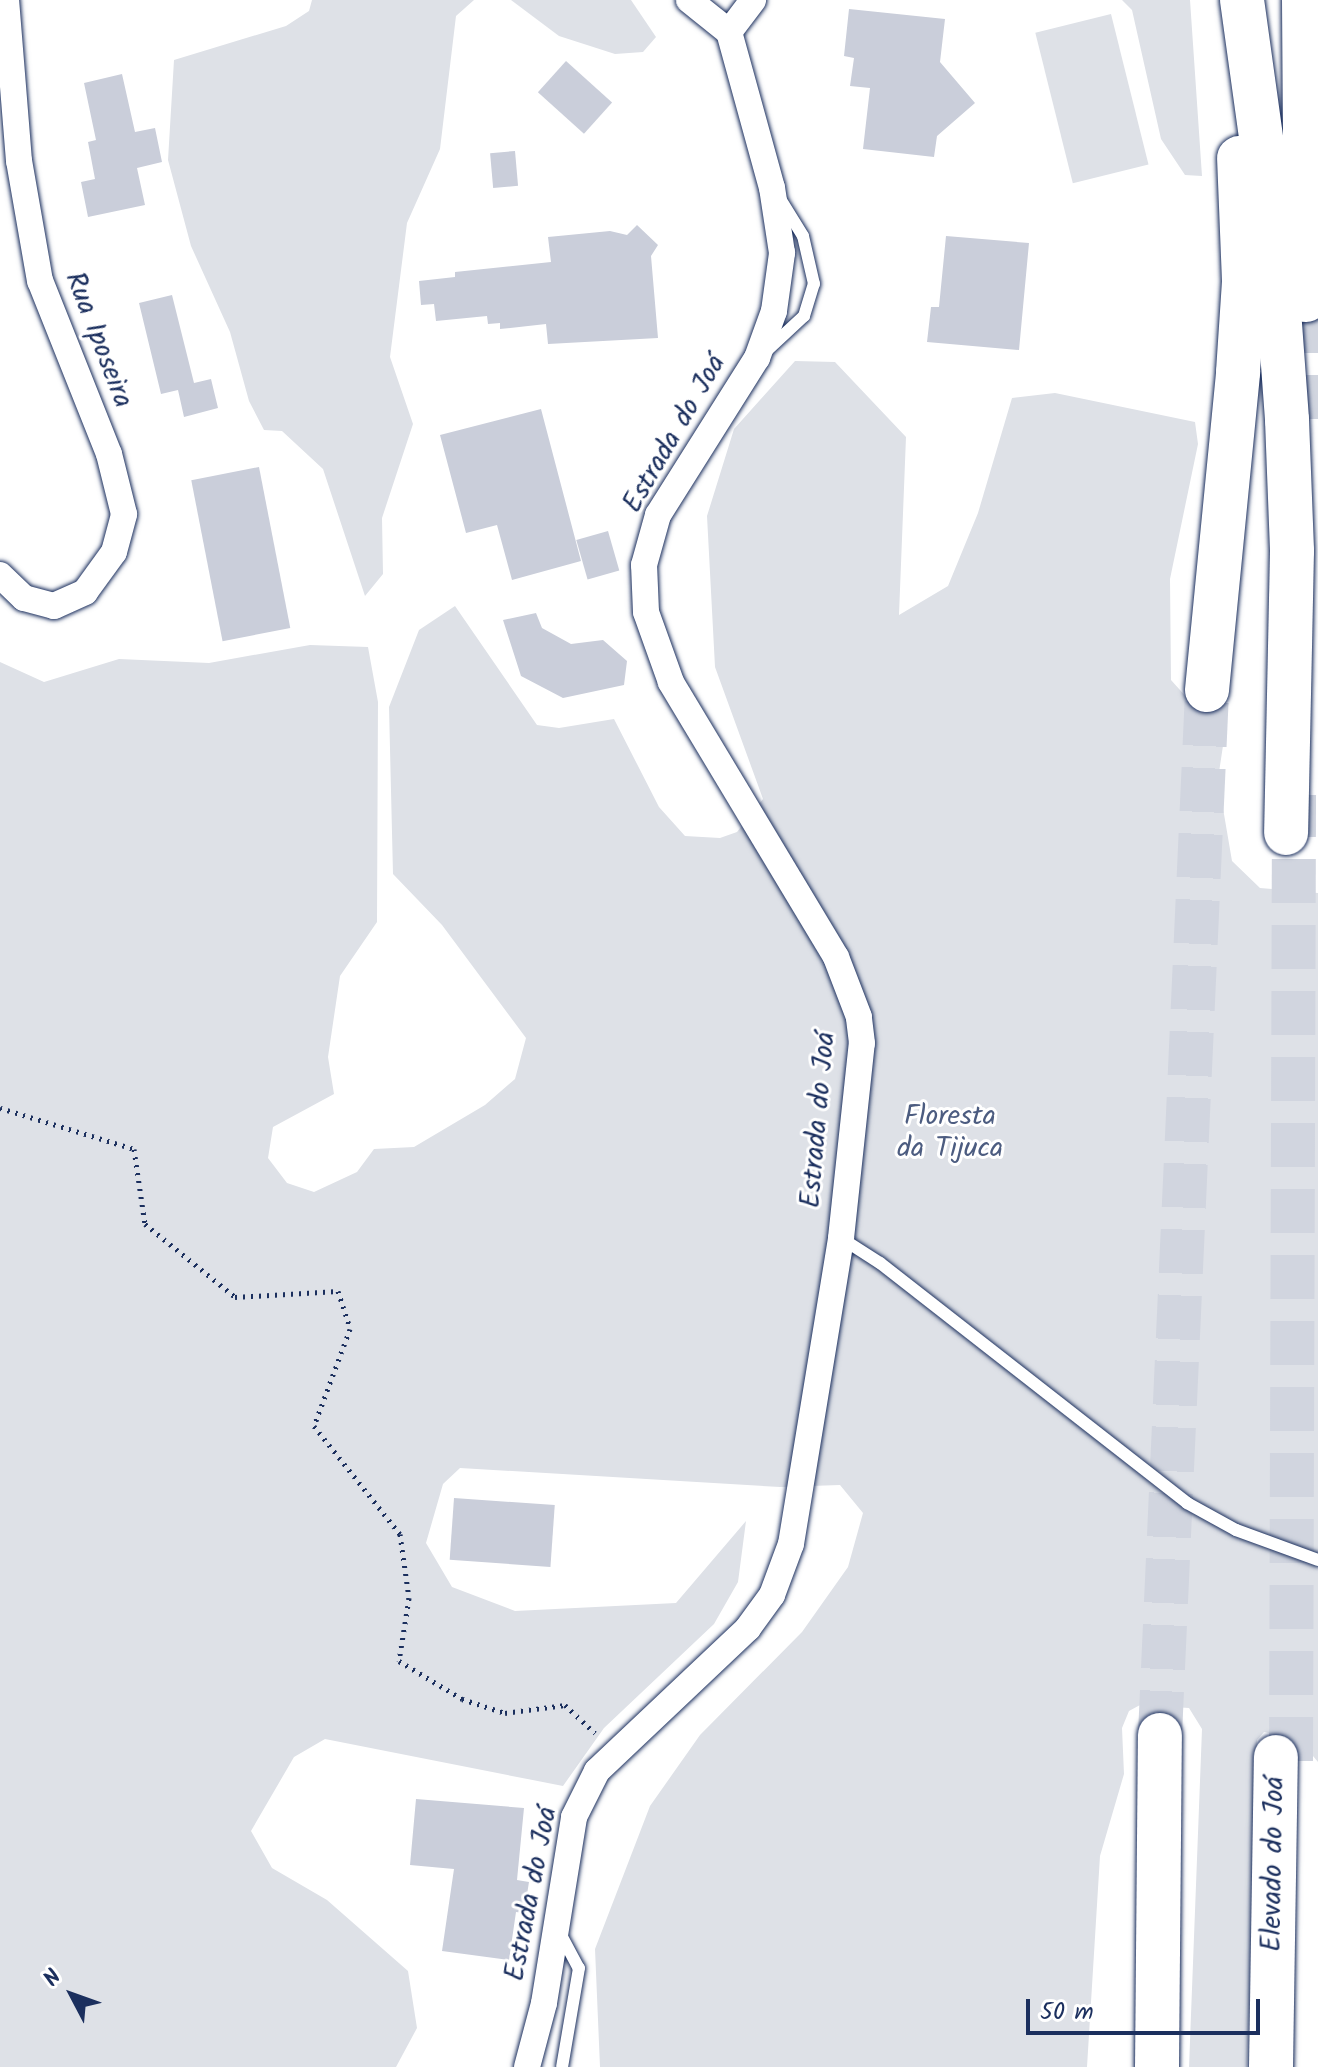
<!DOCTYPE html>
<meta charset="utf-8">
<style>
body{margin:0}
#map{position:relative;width:1318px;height:2067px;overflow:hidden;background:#fff;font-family:Kalam,sans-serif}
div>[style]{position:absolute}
.green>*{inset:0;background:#dee1e7;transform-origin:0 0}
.building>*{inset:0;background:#caceda;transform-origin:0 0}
.highway-tunnel>*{height:44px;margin-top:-22px;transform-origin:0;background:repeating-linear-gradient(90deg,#d1d5df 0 44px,transparent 0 66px)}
.path>*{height:5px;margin-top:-2.5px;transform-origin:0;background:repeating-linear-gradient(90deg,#1b2f5e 0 2px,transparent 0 8px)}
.roads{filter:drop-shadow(0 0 2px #1b2f5e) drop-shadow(0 0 2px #1b2f5e)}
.lane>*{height:12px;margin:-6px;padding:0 6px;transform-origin:6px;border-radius:6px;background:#fff}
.street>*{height:26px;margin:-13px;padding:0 13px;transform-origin:13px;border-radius:13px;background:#fff}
.highway>*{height:44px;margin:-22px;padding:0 22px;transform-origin:22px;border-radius:22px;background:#fff}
span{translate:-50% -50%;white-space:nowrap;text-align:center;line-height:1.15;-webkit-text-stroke:6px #fff;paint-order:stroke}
.street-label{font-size:28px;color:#1b2f5e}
.park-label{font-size:28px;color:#4c5c80}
.north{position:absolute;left:32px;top:1955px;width:80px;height:80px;-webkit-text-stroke:6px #fff;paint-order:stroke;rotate:311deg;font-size:22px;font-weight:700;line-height:32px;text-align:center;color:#1b2f5e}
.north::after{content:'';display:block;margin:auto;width:28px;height:36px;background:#1b2f5e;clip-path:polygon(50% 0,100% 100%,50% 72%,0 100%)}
.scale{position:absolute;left:1026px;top:1999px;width:234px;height:36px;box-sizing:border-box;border:4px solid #1b2f5e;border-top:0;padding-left:10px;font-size:24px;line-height:28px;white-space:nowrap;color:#1b2f5e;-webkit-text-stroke:6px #fff;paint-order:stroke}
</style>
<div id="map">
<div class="green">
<div style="clip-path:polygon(312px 0,474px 0,456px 16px,440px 149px,407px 223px,390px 357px,413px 424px,382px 518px,383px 574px,365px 596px,323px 469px,282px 431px,264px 430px,249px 401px,230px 332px,191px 246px,168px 160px,174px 60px,286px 26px,309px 11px)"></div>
<div style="clip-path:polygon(511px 0,631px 0,656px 37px,643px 52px,615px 54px,559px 36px)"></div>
<div style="clip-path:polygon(1122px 0,1190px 0,1202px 176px,1185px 175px,1161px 139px,1132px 10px)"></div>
<div style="left:1111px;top:14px;width:155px;height:78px;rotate:76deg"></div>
<div style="clip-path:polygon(795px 361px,835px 362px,906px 437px,899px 615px,948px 586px,978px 513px,1012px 398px,1055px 393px,1195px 422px,1198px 444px,1170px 579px,1171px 680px,1224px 739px,1218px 779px,1232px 861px,1260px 888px,1318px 893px,1318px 1762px,1298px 1738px,1264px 1732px,1257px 1740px,1247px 2067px,1189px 2067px,1202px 1729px,1189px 1708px,1140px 1705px,1129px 1711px,1122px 1728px,1124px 1774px,1100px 1856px,1087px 2067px,600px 2067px,595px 1949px,650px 1806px,700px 1735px,802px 1632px,848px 1567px,863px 1513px,840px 1485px,780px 1487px,460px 1468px,443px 1484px,426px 1543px,452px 1587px,515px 1611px,676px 1603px,746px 1521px,738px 1582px,714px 1624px,604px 1728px,563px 1786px,325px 1739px,294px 1757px,251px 1831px,272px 1868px,327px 1900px,408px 1971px,417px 2028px,396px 2067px,0 2067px,0 662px,44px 682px,119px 659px,209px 663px,310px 645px,368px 647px,378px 702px,377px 922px,340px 976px,328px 1057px,334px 1094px,273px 1127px,268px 1158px,287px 1183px,314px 1192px,357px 1172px,374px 1149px,414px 1147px,485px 1105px,515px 1079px,526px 1038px,442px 925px,393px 874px,389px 707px,419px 630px,455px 606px,537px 725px,559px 728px,614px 719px,659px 807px,685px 836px,720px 838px,737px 832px,763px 799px,715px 667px,707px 516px,734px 429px)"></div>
</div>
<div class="building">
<div style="clip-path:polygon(849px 9px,945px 19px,940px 62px,975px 103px,937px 136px,934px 157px,863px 149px,870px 88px,850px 86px,854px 58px,844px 56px)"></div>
<div style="left:566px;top:61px;width:62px;height:42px;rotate:42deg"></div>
<div style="clip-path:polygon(122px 74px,135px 132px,155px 128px,162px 162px,137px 168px,145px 205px,88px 217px,81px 182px,95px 179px,88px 142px,96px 140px,84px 83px)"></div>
<div style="left:515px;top:151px;width:35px;height:25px;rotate:85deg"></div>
<div style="clip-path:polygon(637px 225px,658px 245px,651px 256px,658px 338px,548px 344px,546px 324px,500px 329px,500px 323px,488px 324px,487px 316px,436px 321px,434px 304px,421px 305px,419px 281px,455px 277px,455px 272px,551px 262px,548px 237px,610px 231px,627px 235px)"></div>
<div style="clip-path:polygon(946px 236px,1029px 243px,1019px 350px,927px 342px,931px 307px,939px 307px)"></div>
<div style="clip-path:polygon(172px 295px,194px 383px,211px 379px,218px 408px,184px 417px,178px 390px,161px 394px,139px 303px)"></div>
<div style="clip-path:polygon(541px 409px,581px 561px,512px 580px,497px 525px,466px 533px,440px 435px)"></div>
<div style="left:259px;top:467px;width:164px;height:69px;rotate:79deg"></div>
<div style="left:608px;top:531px;width:41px;height:33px;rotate:74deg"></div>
<div style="clip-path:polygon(536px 613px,542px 628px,571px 644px,603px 640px,627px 661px,624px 685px,563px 698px,521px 676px,503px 620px)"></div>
<div style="left:454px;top:1498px;width:101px;height:62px;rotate:4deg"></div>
<div style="clip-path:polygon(416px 1799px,524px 1808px,517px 1880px,529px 1882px,524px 1913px,516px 1912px,509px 1960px,442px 1951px,454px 1869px,410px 1865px)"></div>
</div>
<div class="highway-tunnel">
<div style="left:1303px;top:419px;width:104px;rotate:-88.3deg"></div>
<div style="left:1160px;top:1735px;width:1046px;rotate:-87.42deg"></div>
<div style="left:1291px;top:1761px;width:966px;rotate:-89.82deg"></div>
</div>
<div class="path">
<div style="left:0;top:1108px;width:140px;rotate:17deg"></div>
<div style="left:134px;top:1149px;width:76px;rotate:81.7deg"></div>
<div style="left:145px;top:1224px;width:116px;rotate:39deg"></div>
<div style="left:235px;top:1297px;width:103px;rotate:-3.3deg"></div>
<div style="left:338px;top:1291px;width:40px;rotate:72deg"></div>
<div style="left:350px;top:1329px;width:103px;rotate:110.4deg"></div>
<div style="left:314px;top:1426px;width:138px;rotate:51.5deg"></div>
<div style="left:400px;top:1534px;width:65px;rotate:82deg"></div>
<div style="left:409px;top:1598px;width:64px;rotate:99deg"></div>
<div style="left:399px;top:1661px;width:74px;rotate:31.1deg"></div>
<div style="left:462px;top:1699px;width:45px;rotate:18deg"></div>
<div style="left:505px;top:1713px;width:61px;rotate:-7.6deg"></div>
<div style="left:565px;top:1705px;width:41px;rotate:43deg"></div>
</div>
<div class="roads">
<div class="lane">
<div style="left:763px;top:354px;width:56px;rotate:-42.8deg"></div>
<div style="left:804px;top:316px;width:34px;rotate:-73deg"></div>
<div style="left:814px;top:284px;width:49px;rotate:-102.9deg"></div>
<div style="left:803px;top:236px;width:46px;rotate:-121.6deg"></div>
<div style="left:841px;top:1238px;width:46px;rotate:32.7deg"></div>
<div style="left:880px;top:1263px;width:390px;rotate:38deg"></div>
<div style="left:1187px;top:1503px;width:56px;rotate:28.9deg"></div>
<div style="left:1236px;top:1530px;width:87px;rotate:20.1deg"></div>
<div style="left:560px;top:1933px;width:40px;rotate:62deg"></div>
<div style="left:579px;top:1968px;width:100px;rotate:99.7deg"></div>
</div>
<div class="street">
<div style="left:689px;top:0;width:51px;rotate:38.7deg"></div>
<div style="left:0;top:575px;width:33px;rotate:44deg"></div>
<div style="left:24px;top:598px;width:31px;rotate:15deg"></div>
<div style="left:54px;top:606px;width:34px;rotate:-24deg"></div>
<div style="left:85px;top:592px;width:49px;rotate:-54.1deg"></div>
<div style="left:114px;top:552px;width:39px;rotate:-75deg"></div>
<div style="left:124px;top:514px;width:62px;rotate:-104deg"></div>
<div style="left:109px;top:454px;width:186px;rotate:-111.7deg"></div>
<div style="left:40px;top:281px;width:122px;rotate:-99.9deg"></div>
<div style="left:19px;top:161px;width:162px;rotate:-94.6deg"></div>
<div style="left:527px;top:2067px;width:66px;rotate:-75.1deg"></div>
<div style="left:544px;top:2003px;width:188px;rotate:-80.8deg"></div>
<div style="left:574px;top:1817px;width:51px;rotate:-63.4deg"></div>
<div style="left:597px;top:1771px;width:208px;rotate:-43.4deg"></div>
<div style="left:748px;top:1628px;width:41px;rotate:-54deg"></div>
<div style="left:772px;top:1595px;width:54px;rotate:-69.6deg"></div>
<div style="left:791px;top:1544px;width:310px;rotate:-80.7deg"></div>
<div style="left:841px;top:1238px;width:196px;rotate:-83.9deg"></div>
<div style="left:862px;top:1043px;width:26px;rotate:-97deg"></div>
<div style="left:859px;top:1017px;width:64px;rotate:-111deg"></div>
<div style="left:836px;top:957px;width:321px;rotate:-121deg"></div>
<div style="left:671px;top:682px;width:74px;rotate:-109.7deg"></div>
<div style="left:646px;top:612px;width:47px;rotate:-92.4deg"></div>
<div style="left:644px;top:565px;width:52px;rotate:-74.4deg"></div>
<div style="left:658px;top:515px;width:186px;rotate:-57.8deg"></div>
<div style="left:757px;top:358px;width:50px;rotate:-70.1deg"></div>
<div style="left:774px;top:311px;width:59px;rotate:-82.1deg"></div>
<div style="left:782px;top:253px;width:66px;rotate:-98.7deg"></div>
<div style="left:772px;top:188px;width:162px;rotate:-105.4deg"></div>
<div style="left:729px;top:32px;width:40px;rotate:-53deg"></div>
</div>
<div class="highway">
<div style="left:1242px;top:0;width:217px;rotate:82.1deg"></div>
<div style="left:1272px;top:215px;width:206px;rotate:85.8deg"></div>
<div style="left:1287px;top:420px;width:131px;rotate:87.8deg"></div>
<div style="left:1292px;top:551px;width:282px;rotate:91.2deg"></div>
<div style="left:1304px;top:0;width:300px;rotate:89.6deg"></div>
<div style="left:1207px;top:690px;width:320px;rotate:-84.4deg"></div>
<div style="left:1238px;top:372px;width:91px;rotate:-86.2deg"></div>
<div style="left:1244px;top:281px;width:123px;rotate:-92.3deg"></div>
<div style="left:1157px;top:2067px;width:332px;rotate:-89.5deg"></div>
<div style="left:1271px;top:2067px;width:310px;rotate:-89.1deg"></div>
</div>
</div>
<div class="street-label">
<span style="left:98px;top:340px;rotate:69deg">Rua Iposeira</span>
<span style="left:675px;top:434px;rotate:-60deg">Estrada do Joá</span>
<span style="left:819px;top:1120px;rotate:-85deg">Estrada do Joá</span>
<span style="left:1274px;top:1864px;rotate:-89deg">Elevado do Joá</span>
<span style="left:532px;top:1894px;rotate:-79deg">Estrada do Joá</span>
</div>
<div class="park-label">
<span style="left:950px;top:1133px">Floresta<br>da Tijuca</span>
</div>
<div class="north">N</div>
<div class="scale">50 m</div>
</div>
